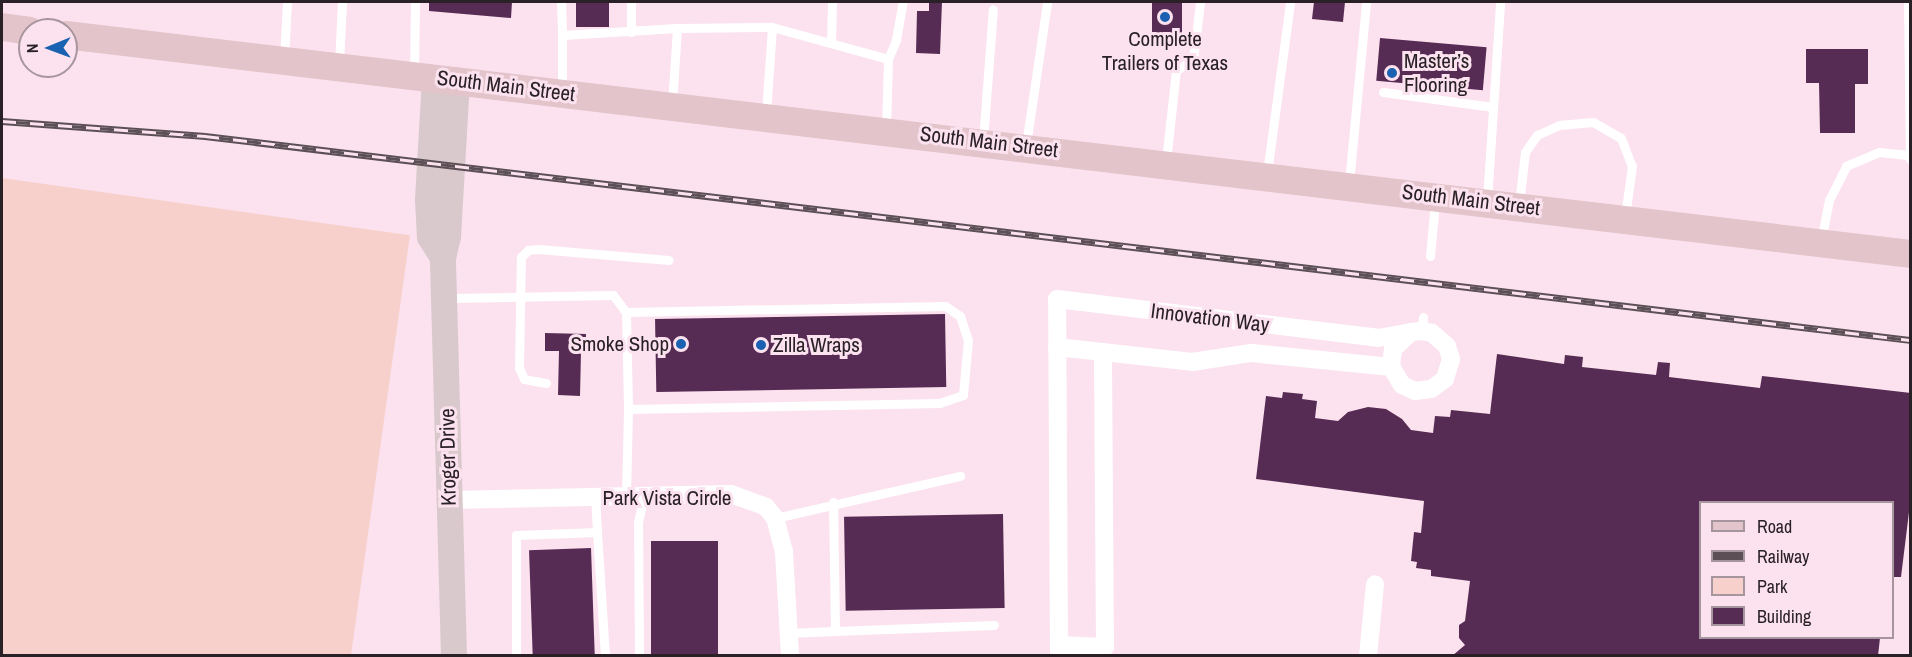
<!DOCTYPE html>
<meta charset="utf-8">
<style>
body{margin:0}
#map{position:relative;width:1912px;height:657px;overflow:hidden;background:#fbe2ee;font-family:"Archivo Narrow",sans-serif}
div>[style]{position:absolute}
.green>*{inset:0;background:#f7d0cb;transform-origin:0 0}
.building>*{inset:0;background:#572c54;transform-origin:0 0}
.service>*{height:9px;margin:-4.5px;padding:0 4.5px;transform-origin:4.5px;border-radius:4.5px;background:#fff}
.minor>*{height:18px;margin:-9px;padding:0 9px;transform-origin:9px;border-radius:9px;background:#fff}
.secondary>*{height:26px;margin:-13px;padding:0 13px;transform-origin:13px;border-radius:13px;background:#d9c9cc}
.primary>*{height:28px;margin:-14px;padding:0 14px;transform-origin:14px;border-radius:14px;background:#e2c4ca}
.rail>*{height:7px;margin-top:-3.5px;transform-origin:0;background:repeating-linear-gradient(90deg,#fbe2ee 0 14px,#5c5056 0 28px);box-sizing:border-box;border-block:2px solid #5c5056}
.dots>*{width:16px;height:16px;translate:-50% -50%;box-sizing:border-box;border:3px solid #fbe2ee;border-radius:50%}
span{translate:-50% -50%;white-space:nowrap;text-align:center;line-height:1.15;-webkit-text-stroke:6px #fbe2ee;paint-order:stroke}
.poi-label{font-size:21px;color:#292125}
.left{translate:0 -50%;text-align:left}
.right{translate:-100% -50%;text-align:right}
.street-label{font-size:21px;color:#292125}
.frame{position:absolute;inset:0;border:3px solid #292125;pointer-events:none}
.legend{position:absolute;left:1699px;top:501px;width:195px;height:138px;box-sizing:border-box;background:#fbe2ee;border:2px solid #a7959e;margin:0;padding:8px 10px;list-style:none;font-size:18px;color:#292125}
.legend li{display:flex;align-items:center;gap:12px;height:30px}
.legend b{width:30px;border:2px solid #a7959e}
.north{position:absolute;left:18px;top:18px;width:60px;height:60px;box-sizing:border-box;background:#fbe2ee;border:2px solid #a7959e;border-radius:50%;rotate:269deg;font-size:16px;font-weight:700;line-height:24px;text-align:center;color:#292125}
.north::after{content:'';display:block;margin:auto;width:21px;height:27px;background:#1a61b1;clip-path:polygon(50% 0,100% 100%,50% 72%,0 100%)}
</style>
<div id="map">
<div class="green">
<div style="left:2px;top:178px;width:412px;height:477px;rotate:8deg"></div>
</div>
<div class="building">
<div style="clip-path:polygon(429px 2px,512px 2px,511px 18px,429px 11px)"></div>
<div style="left:576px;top:2px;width:33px;height:25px"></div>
<div style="clip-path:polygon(929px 2px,942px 2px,940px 54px,916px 53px,917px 11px,929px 11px)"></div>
<div style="left:1152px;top:2px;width:30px;height:31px"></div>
<div style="clip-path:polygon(1314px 2px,1345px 2px,1343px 22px,1312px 19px)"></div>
<div style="left:1380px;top:38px;width:107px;height:43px;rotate:5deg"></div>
<div style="clip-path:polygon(1806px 49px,1868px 49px,1868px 84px,1855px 84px,1855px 133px,1820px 133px,1819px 83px,1806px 83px)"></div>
<div style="left:945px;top:314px;width:73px;height:290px;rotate:89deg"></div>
<div style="clip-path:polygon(545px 333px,586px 334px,586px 352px,581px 352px,580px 396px,558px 395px,559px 351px,545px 351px)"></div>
<div style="clip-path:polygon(1497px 354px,1564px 364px,1565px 355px,1583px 357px,1582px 367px,1656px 375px,1658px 362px,1670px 363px,1669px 377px,1760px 388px,1762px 376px,1911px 393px,1911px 496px,1901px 577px,1893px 577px,1893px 502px,1701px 502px,1701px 638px,1880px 638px,1878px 656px,1452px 656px,1465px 645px,1459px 638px,1459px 625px,1465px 621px,1470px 581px,1431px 576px,1431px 570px,1416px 568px,1417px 562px,1411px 561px,1414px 532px,1421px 533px,1424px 501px,1256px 479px,1266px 396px,1282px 398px,1283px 392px,1303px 394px,1302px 399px,1317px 401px,1315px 418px,1338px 421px,1348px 412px,1368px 407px,1386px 409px,1402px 419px,1411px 430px,1433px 433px,1435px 416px,1450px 417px,1451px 410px,1490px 414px)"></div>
<div style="left:1003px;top:514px;width:94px;height:159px;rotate:89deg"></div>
<div style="left:718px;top:541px;width:115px;height:67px;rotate:90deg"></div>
<div style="left:591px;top:548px;width:108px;height:62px;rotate:88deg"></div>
</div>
<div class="service">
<div style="left:561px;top:2px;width:33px;rotate:88deg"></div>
<div style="left:562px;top:35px;width:115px;rotate:-3.5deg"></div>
<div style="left:1908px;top:2px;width:153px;rotate:89.3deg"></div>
<div style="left:631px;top:32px;width:30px;rotate:-90deg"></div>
<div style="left:831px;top:43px;width:41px;rotate:-88.6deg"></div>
<div style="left:284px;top:59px;width:57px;rotate:-87deg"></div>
<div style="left:888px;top:59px;width:21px;rotate:-67deg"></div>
<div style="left:896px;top:40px;width:39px;rotate:-80deg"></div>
<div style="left:339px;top:64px;width:62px;rotate:-87.2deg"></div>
<div style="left:414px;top:73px;width:71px;rotate:-89.2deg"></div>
<div style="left:562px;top:89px;width:54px;rotate:-90deg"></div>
<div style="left:1383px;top:92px;width:111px;rotate:7.8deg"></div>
<div style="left:672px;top:104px;width:76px;rotate:-86.2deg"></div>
<div style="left:677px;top:28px;width:95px;rotate:-0.6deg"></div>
<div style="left:766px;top:113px;width:86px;rotate:-86deg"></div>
<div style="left:772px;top:27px;width:120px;rotate:15.4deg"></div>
<div style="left:888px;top:59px;width:70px;rotate:91.6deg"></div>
<div style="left:983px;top:141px;width:132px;rotate:-85.7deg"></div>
<div style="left:1026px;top:145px;width:145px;rotate:-81.6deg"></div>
<div style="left:1166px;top:161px;width:92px;rotate:-83.7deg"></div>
<div style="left:1176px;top:70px;width:20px;rotate:-30deg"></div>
<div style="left:1193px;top:60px;width:58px;rotate:-83.1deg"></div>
<div style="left:1267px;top:173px;width:173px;rotate:-82.3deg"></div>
<div style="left:1349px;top:183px;width:182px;rotate:-84.6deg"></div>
<div style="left:1487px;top:200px;width:198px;rotate:-86.2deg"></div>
<div style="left:1519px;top:204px;width:52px;rotate:-83.4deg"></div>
<div style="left:1525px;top:152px;width:21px;rotate:-55deg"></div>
<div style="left:1537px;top:135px;width:24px;rotate:-24deg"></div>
<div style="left:1559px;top:125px;width:34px;rotate:-5deg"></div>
<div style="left:1593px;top:122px;width:32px;rotate:30deg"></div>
<div style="left:1621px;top:138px;width:30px;rotate:69deg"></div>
<div style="left:1632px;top:166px;width:50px;rotate:98deg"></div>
<div style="left:1821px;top:241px;width:42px;rotate:-79deg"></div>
<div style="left:1829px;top:200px;width:38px;rotate:-63deg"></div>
<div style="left:1846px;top:166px;width:36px;rotate:-23deg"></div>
<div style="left:1879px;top:152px;width:31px;rotate:6deg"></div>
<div style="left:1910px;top:155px;width:4px;rotate:90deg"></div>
<div style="left:1430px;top:256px;width:54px;rotate:-84.7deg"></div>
<div style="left:447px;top:298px;width:166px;rotate:-1deg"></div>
<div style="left:613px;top:295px;width:21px;rotate:53deg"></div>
<div style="left:626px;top:312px;width:319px;rotate:-1.1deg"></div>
<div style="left:945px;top:306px;width:18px;rotate:34deg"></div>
<div style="left:960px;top:316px;width:25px;rotate:72deg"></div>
<div style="left:968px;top:340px;width:55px;rotate:95.2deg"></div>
<div style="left:963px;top:395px;width:24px;rotate:161deg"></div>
<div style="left:940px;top:403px;width:312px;rotate:178.9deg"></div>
<div style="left:628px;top:409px;width:87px;rotate:91.3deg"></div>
<div style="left:626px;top:312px;width:97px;rotate:88.8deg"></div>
<div style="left:1422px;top:331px;width:14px;rotate:-86deg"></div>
<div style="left:546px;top:383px;width:22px;rotate:-170deg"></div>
<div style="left:524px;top:379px;width:12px;rotate:-114deg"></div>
<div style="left:519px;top:368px;width:111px;rotate:-89deg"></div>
<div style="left:521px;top:257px;width:10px;rotate:-45deg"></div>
<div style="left:528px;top:250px;width:10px;rotate:-6deg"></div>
<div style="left:538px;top:249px;width:131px;rotate:4.8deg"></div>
<div style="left:833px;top:502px;width:129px;rotate:89.1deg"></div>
<div style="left:835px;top:631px;width:159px;rotate:-2.2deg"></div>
<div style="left:775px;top:518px;width:190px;rotate:-12.8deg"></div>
<div style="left:597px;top:532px;width:124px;rotate:86.3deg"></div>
<div style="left:789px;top:633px;width:46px;rotate:-2.5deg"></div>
<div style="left:516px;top:656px;width:121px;rotate:-90deg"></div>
<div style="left:516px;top:535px;width:81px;rotate:-2.1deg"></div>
<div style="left:597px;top:532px;width:34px;rotate:-93deg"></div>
<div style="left:639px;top:656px;width:134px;rotate:-90.4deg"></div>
<div style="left:638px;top:522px;width:27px;rotate:-77deg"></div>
</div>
<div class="minor">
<div style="left:1057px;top:347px;width:136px;rotate:6.3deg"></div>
<div style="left:1192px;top:362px;width:60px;rotate:-8.7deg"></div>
<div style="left:1251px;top:353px;width:141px;rotate:5.7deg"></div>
<div style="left:449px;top:500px;width:282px;rotate:-1.2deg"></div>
<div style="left:731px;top:494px;width:37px;rotate:20deg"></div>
<div style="left:766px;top:507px;width:14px;rotate:51deg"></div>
<div style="left:775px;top:518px;width:35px;rotate:75deg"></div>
<div style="left:784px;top:552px;width:104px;rotate:86.7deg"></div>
<div style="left:1059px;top:645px;width:46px;rotate:2.5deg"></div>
<div style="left:1105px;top:647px;width:295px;rotate:-90.4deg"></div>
<div style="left:1059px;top:656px;width:357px;rotate:-90.3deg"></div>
<div style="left:1057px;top:299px;width:323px;rotate:6.9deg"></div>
<div style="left:1378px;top:338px;width:34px;rotate:-10deg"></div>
<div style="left:1411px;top:332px;width:11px;rotate:-5deg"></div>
<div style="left:1422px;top:331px;width:10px;rotate:11deg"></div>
<div style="left:1432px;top:333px;width:20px;rotate:41deg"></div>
<div style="left:1447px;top:346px;width:14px;rotate:73deg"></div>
<div style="left:1451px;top:359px;width:21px;rotate:107deg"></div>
<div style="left:1445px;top:379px;width:17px;rotate:144deg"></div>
<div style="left:1431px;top:389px;width:16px;rotate:173deg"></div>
<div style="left:1415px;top:391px;width:14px;rotate:-155deg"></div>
<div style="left:1402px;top:385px;width:21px;rotate:-121deg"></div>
<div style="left:1391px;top:367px;width:18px;rotate:-84deg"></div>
<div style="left:1393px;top:349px;width:25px;rotate:-43deg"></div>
<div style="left:1368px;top:656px;width:72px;rotate:-84.4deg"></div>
</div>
<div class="secondary">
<div style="left:435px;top:78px;width:122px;rotate:93.3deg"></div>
<div style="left:428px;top:200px;width:37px;rotate:87deg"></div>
<div style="left:430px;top:237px;width:25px;rotate:58deg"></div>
<div style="left:454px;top:656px;width:398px;rotate:-91.6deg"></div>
<div style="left:443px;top:258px;width:22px;rotate:-77deg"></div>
<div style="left:448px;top:237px;width:157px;rotate:-86.7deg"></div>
</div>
<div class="primary">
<div style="left:2px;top:27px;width:28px;rotate:8deg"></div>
<div style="left:66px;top:35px;width:1857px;rotate:6.77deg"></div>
</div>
<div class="rail">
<div style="left:2px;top:121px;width:204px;rotate:4.2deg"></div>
<div style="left:205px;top:136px;width:1717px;rotate:6.82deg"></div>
</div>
<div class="dots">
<div style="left:1165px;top:17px;background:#1a61b1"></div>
<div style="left:1392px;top:73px;background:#1a61b1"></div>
<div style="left:681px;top:344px;background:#1a61b1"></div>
<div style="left:761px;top:345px;background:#1a61b1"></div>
</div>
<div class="poi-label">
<span style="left:1165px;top:51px">Complete<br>Trailers of Texas</span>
<span class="left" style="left:1404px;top:73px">Master’s<br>Flooring</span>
<span class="right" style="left:669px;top:344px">Smoke Shop</span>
<span class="left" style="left:773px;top:345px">Zilla Wraps</span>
</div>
<div class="street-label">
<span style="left:506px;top:86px;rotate:7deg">South Main Street</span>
<span style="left:989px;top:142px;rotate:7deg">South Main Street</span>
<span style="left:1471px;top:200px;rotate:7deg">South Main Street</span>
<span style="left:1210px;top:318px;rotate:7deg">Innovation Way</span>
<span style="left:448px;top:457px;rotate:-91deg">Kroger Drive</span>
<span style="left:667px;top:498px">Park Vista Circle</span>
</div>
<div class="frame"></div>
<ul class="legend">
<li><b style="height:8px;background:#e2c4ca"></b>Road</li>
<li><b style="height:8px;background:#5c5056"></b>Railway</li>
<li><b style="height:16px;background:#f7d0cb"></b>Park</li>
<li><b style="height:16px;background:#572c54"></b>Building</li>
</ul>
<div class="north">N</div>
</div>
